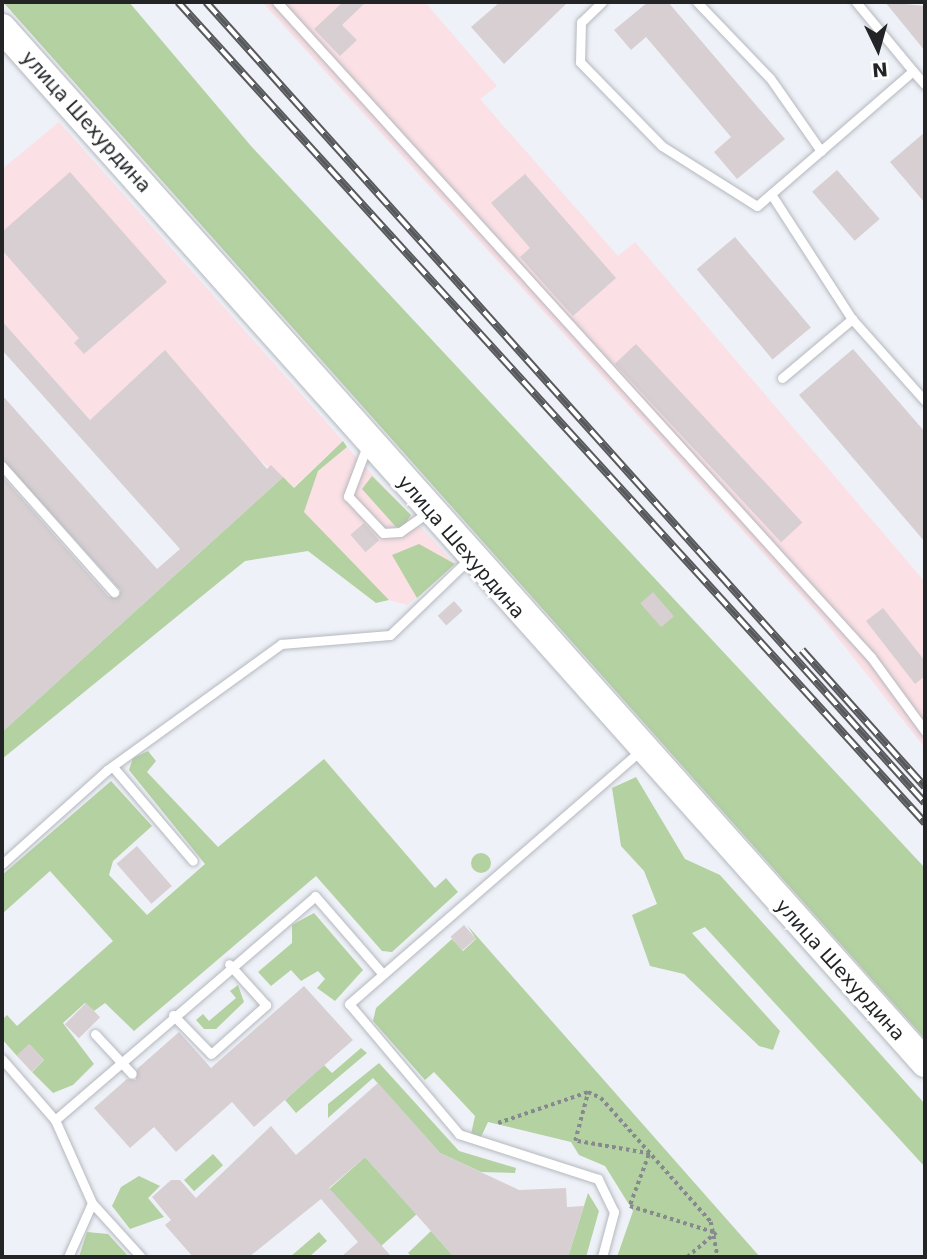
<!DOCTYPE html>
<meta charset="utf-8">
<style>
body{margin:0}
#map{position:relative;width:927px;height:1259px;overflow:hidden;background:#eef2f8;font-family:"DejaVu Sans",sans-serif}
div>[style]{position:absolute}
.commercial>*{inset:0;background:#fbe0e5}
.green>*{inset:0;background:#b3d1a1;transform-origin:0 0}
.round{border-radius:50%}
.building>*{inset:0;background:#d7cfd2;transform-origin:0 0}
.path>*{height:3.5px;margin-top:-1.75px;transform-origin:0;background:repeating-linear-gradient(90deg,#86898d 0 3.5px,transparent 0 7px)}
.roads{filter:drop-shadow(0 0 2px #b5b8be) drop-shadow(0 0 2px #b5b8be)}
.lane>*{height:9px;margin:-4.5px;padding:0 4.5px;transform-origin:4.5px;border-radius:4.5px;background:#fff}
.primary>*{height:28px;margin:-14px;padding:0 14px;transform-origin:14px;border-radius:14px;background:#fff}
.rail>*{height:8px;margin-top:-4px;transform-origin:0;background:repeating-linear-gradient(90deg,#fff 0 16px,#57595c 0 32px);box-sizing:border-box;border-block:2px solid #57595c}
span{translate:-50% -50%;white-space:nowrap;text-align:center;line-height:1.15;-webkit-text-stroke:6px #fff;paint-order:stroke}
.street-label{font-size:19px;color:#222426}
.frame{position:absolute;inset:0;border:4px solid #222426;pointer-events:none}
.north{position:absolute;left:843px;top:14px;width:70px;height:70px;-webkit-text-stroke:5px #fff;paint-order:stroke;rotate:175deg;font-size:19px;font-weight:700;line-height:28px;text-align:center;color:#222426}
.north::after{content:'';display:block;margin:auto;width:24px;height:32px;background:#222426;clip-path:polygon(50% 0,100% 100%,50% 72%,0 100%)}
</style>
<div id="map">
<div class="commercial">
<div style="clip-path:polygon(262px 2px,425px 2px,497px 86px,480px 99px,618px 256px,635px 242px,925px 582px,925px 748px,822px 618px)"></div>
<div style="clip-path:polygon(59px 122px,343px 441px,293px 488px,254px 455px,165px 351px,90px 420px,2px 321px,2px 169px)"></div>
<div style="clip-path:polygon(347px 447px,455px 564px,407px 605px,389px 600px,303px 512px,318px 471px)"></div>
</div>
<div class="green">
<div style="clip-path:polygon(3px 2px,129px 2px,251px 146px,925px 868px,925px 1039px)"></div>
<div style="clip-path:polygon(343px 441px,347px 447px,318px 471px,304px 512px,389px 600px,376px 603px,308px 551px,245px 561px,2px 759px,2px 732px,283px 477px,294px 488px)"></div>
<div style="clip-path:polygon(372px 476px,411px 515px,403px 528px,396px 527px,362px 489px)"></div>
<div style="clip-path:polygon(419px 544px,455px 564px,417px 598px,392px 555px)"></div>
<div style="clip-path:polygon(148px 751px,156px 761px,147px 772px,218px 847px,324px 759px,435px 888px,446px 878px,458px 892px,392px 952px,382px 951px,316px 876px,134px 1031px,105px 1003px,94px 1011px,85px 1003px,63px 1023px,94px 1064px,73px 1085px,53px 1093px,32px 1072px,44px 1060px,30px 1045px,17px 1056px,2px 1039px,2px 1020px,7px 1015px,17px 1026px,113px 941px,50px 871px,2px 914px,2px 875px,111px 781px,152px 826px,113px 861px,109px 875px,147px 915px,205px 864px,129px 770px,133px 758px)"></div>
<div style="clip-path:polygon(636px 777px,685px 859px,720px 875px,925px 1104px,925px 1167px,705px 927px,692px 933px,780px 1031px,773px 1050px,759px 1046px,684px 974px,650px 966px,632px 915px,657px 904px,644px 871px,621px 846px,612px 788px)"></div>
<div class="round" style="left:471px;top:853px;width:20px;height:20px"></div>
<div style="clip-path:polygon(314px 913px,363px 970px,335px 1001px,317px 988px,325px 979px,318px 971px,301px 981px,291px 970px,271px 986px,258px 972px,292px 943px,292px 925px)"></div>
<div style="clip-path:polygon(467px 925px,760px 1257px,617px 1257px,633px 1211px,605px 1166px,579px 1155px,571px 1142px,488px 1122px,481px 1137px,471px 1134px,475px 1116px,434px 1072px,425px 1080px,373px 1021px,376px 1008px,452px 939px,463px 951px,476px 939px)"></div>
<div style="clip-path:polygon(238px 985px,244px 1002px,216px 1029px,204px 1029px,196px 1020px,203px 1014px,209px 1021px,236px 998px,230px 991px)"></div>
<div style="clip-path:polygon(361px 1048px,367px 1053px,296px 1113px,285px 1100px,324px 1065px,332px 1073px)"></div>
<div style="clip-path:polygon(379px 1063px,459px 1151px,516px 1168px,515px 1173px,481px 1172px,440px 1153px,373px 1078px,328px 1118px,328px 1104px)"></div>
<div style="left:213px;top:1154px;width:15px;height:39px;rotate:48deg"></div>
<div style="left:365px;top:1157px;width:77px;height:48px;rotate:48deg"></div>
<div style="clip-path:polygon(139px 1176px,160px 1186px,148px 1198px,164px 1217px,130px 1229px,112px 1206px,121px 1187px)"></div>
<div style="clip-path:polygon(588px 1193px,599px 1211px,586px 1257px,568px 1257px)"></div>
<div style="clip-path:polygon(431px 1231px,454px 1257px,412px 1257px,408px 1253px)"></div>
<div style="clip-path:polygon(87px 1232px,108px 1234px,129px 1257px,79px 1257px)"></div>
<div style="clip-path:polygon(319px 1232px,327px 1241px,309px 1257px,290px 1257px)"></div>
</div>
<div class="building">
<div style="clip-path:polygon(343px 2px,366px 2px,342px 25px,357px 40px,340px 56px,314px 29px)"></div>
<div style="clip-path:polygon(500px 2px,568px 2px,504px 64px,471px 27px)"></div>
<div style="clip-path:polygon(648px 2px,668px 2px,785px 139px,737px 179px,714px 152px,731px 137px,646px 37px,631px 50px,614px 30px)"></div>
<div style="clip-path:polygon(885px 2px,925px 6px,925px 51px)"></div>
<div style="clip-path:polygon(925px 132px,925px 203px,890px 162px)"></div>
<div style="left:837px;top:170px;width:65px;height:33px;rotate:49deg"></div>
<div style="clip-path:polygon(70px 172px,167px 282px,84px 354px,74px 343px,79px 338px,2px 250px,2px 232px)"></div>
<div style="clip-path:polygon(525px 174px,616px 278px,573px 316px,520px 257px,530px 248px,491px 203px)"></div>
<div style="left:735px;top:237px;width:118px;height:50px;rotate:50deg"></div>
<div style="clip-path:polygon(2px 321px,90px 420px,165px 350px,267px 469px,271px 465px,283px 477px,2px 732px,2px 476px,109px 597px,121px 591px,2px 459px,2px 395px,157px 569px,180px 549px,2px 350px)"></div>
<div style="left:636px;top:344px;width:244px;height:29px;rotate:47deg"></div>
<div style="clip-path:polygon(853px 349px,925px 432px,925px 542px,799px 395px)"></div>
<div style="left:364px;top:523px;width:23px;height:18px;rotate:49deg"></div>
<div style="left:653px;top:592px;width:32px;height:17px;rotate:49deg"></div>
<div style="left:454px;top:601px;width:13px;height:22px;rotate:48deg"></div>
<div style="clip-path:polygon(883px 608px,925px 661px,925px 676px,915px 684px,866px 621px)"></div>
<div style="left:137px;top:846px;width:53px;height:27px;rotate:49deg"></div>
<div style="left:464px;top:925px;width:18px;height:18px;rotate:49deg"></div>
<div style="clip-path:polygon(304px 986px,353px 1040px,254px 1127px,232px 1102px,176px 1152px,154px 1127px,130px 1148px,94px 1108px,127px 1079px,136px 1080px,137px 1069px,179px 1032px,211px 1068px)"></div>
<div style="left:86px;top:1003px;width:20px;height:30px;rotate:45deg"></div>
<div style="left:29px;top:1044px;width:22px;height:17px;rotate:47deg"></div>
<div style="clip-path:polygon(378px 1083px,440px 1153px,519px 1190px,566px 1188px,567px 1207px,584px 1206px,568px 1257px,454px 1257px,365px 1157px,329px 1188px,392px 1257px,341px 1257px,358px 1242px,321px 1199px,249px 1257px,193px 1257px,165px 1225px,171px 1220px,152px 1197px,171px 1180px,180px 1180px,196px 1198px,271px 1126px,296px 1155px)"></div>
</div>
<div class="path">
<div style="left:498px;top:1123px;width:95px;rotate:-19deg"></div>
<div style="left:650px;top:1154px;width:76px;rotate:-170.2deg"></div>
<div style="left:575px;top:1141px;width:51px;rotate:-75.1deg"></div>
<div style="left:588px;top:1092px;width:14px;rotate:25deg"></div>
<div style="left:601px;top:1098px;width:166px;rotate:48.4deg"></div>
<div style="left:711px;top:1222px;width:36px;rotate:79deg"></div>
<div style="left:649px;top:1155px;width:54px;rotate:110.4deg"></div>
<div style="left:630px;top:1206px;width:90px;rotate:17.4deg"></div>
<div style="left:687px;top:1257px;width:38px;rotate:-40deg"></div>
</div>
<div class="roads">
<div class="lane">
<div style="left:277px;top:2px;width:884px;rotate:47.8deg"></div>
<div style="left:871px;top:657px;width:92px;rotate:53.9deg"></div>
<div style="left:602px;top:2px;width:29px;rotate:136deg"></div>
<div style="left:581px;top:22px;width:40px;rotate:91.4deg"></div>
<div style="left:580px;top:62px;width:117px;rotate:45.7deg"></div>
<div style="left:662px;top:146px;width:112px;rotate:32.3deg"></div>
<div style="left:757px;top:206px;width:206px;rotate:-40.9deg"></div>
<div style="left:913px;top:71px;width:18px;rotate:49deg"></div>
<div style="left:697px;top:2px;width:105px;rotate:46.2deg"></div>
<div style="left:770px;top:78px;width:89px;rotate:55.1deg"></div>
<div style="left:856px;top:2px;width:89px;rotate:50.4deg"></div>
<div style="left:771px;top:194px;width:149px;rotate:57.1deg"></div>
<div style="left:852px;top:319px;width:110px;rotate:48.3deg"></div>
<div style="left:782px;top:378px;width:92px;rotate:-40.1deg"></div>
<div style="left:368px;top:443px;width:57px;rotate:110.7deg"></div>
<div style="left:348px;top:496px;width:51px;rotate:46.6deg"></div>
<div style="left:383px;top:533px;width:17px;rotate:-3deg"></div>
<div style="left:400px;top:532px;width:35px;rotate:-35deg"></div>
<div style="left:2px;top:466px;width:169px;rotate:48.4deg"></div>
<div style="left:113px;top:767px;width:123px;rotate:49.6deg"></div>
<div style="left:2px;top:864px;width:141px;rotate:-41.8deg"></div>
<div style="left:107px;top:770px;width:215px;rotate:-35.9deg"></div>
<div style="left:281px;top:644px;width:109px;rotate:-4.7deg"></div>
<div style="left:390px;top:635px;width:110px;rotate:-43.9deg"></div>
<div style="left:173px;top:1015px;width:54px;rotate:45.7deg"></div>
<div style="left:211px;top:1054px;width:74px;rotate:-41.7deg"></div>
<div style="left:266px;top:1005px;width:55px;rotate:-132.1deg"></div>
<div style="left:95px;top:1034px;width:54px;rotate:47.2deg"></div>
<div style="left:2px;top:1059px;width:81px;rotate:49deg"></div>
<div style="left:68px;top:1257px;width:59px;rotate:-66deg"></div>
<div style="left:141px;top:1257px;width:73px;rotate:-132.2deg"></div>
<div style="left:92px;top:1203px;width:91px;rotate:-114deg"></div>
<div style="left:55px;top:1120px;width:343px;rotate:-40.7deg"></div>
<div style="left:315px;top:896px;width:102px;rotate:49deg"></div>
<div style="left:602px;top:1257px;width:47px;rotate:-75.1deg"></div>
<div style="left:614px;top:1212px;width:37px;rotate:-116deg"></div>
<div style="left:598px;top:1179px;width:146px;rotate:-162.1deg"></div>
<div style="left:459px;top:1134px;width:170px;rotate:-130.2deg"></div>
<div style="left:349px;top:1004px;width:387px;rotate:-41deg"></div>
</div>
<div class="primary">
<div style="left:2px;top:28px;width:1387px;rotate:48.27deg"></div>
</div>
</div>
<div class="rail">
<div style="left:178px;top:2px;width:1110px;rotate:47.7deg"></div>
<div style="left:206px;top:2px;width:1076px;rotate:48.09deg"></div>
<div style="left:802px;top:650px;width:184px;rotate:48.1deg"></div>
</div>
<div class="street-label">
<span style="left:86px;top:122px;rotate:48deg">улица Шехурдина</span>
<span style="left:461px;top:547px;rotate:49deg">улица Шехурдина</span>
<span style="left:840px;top:970px;rotate:48deg">улица Шехурдина</span>
</div>
<div class="frame"></div>
<div class="north">N</div>
</div>
